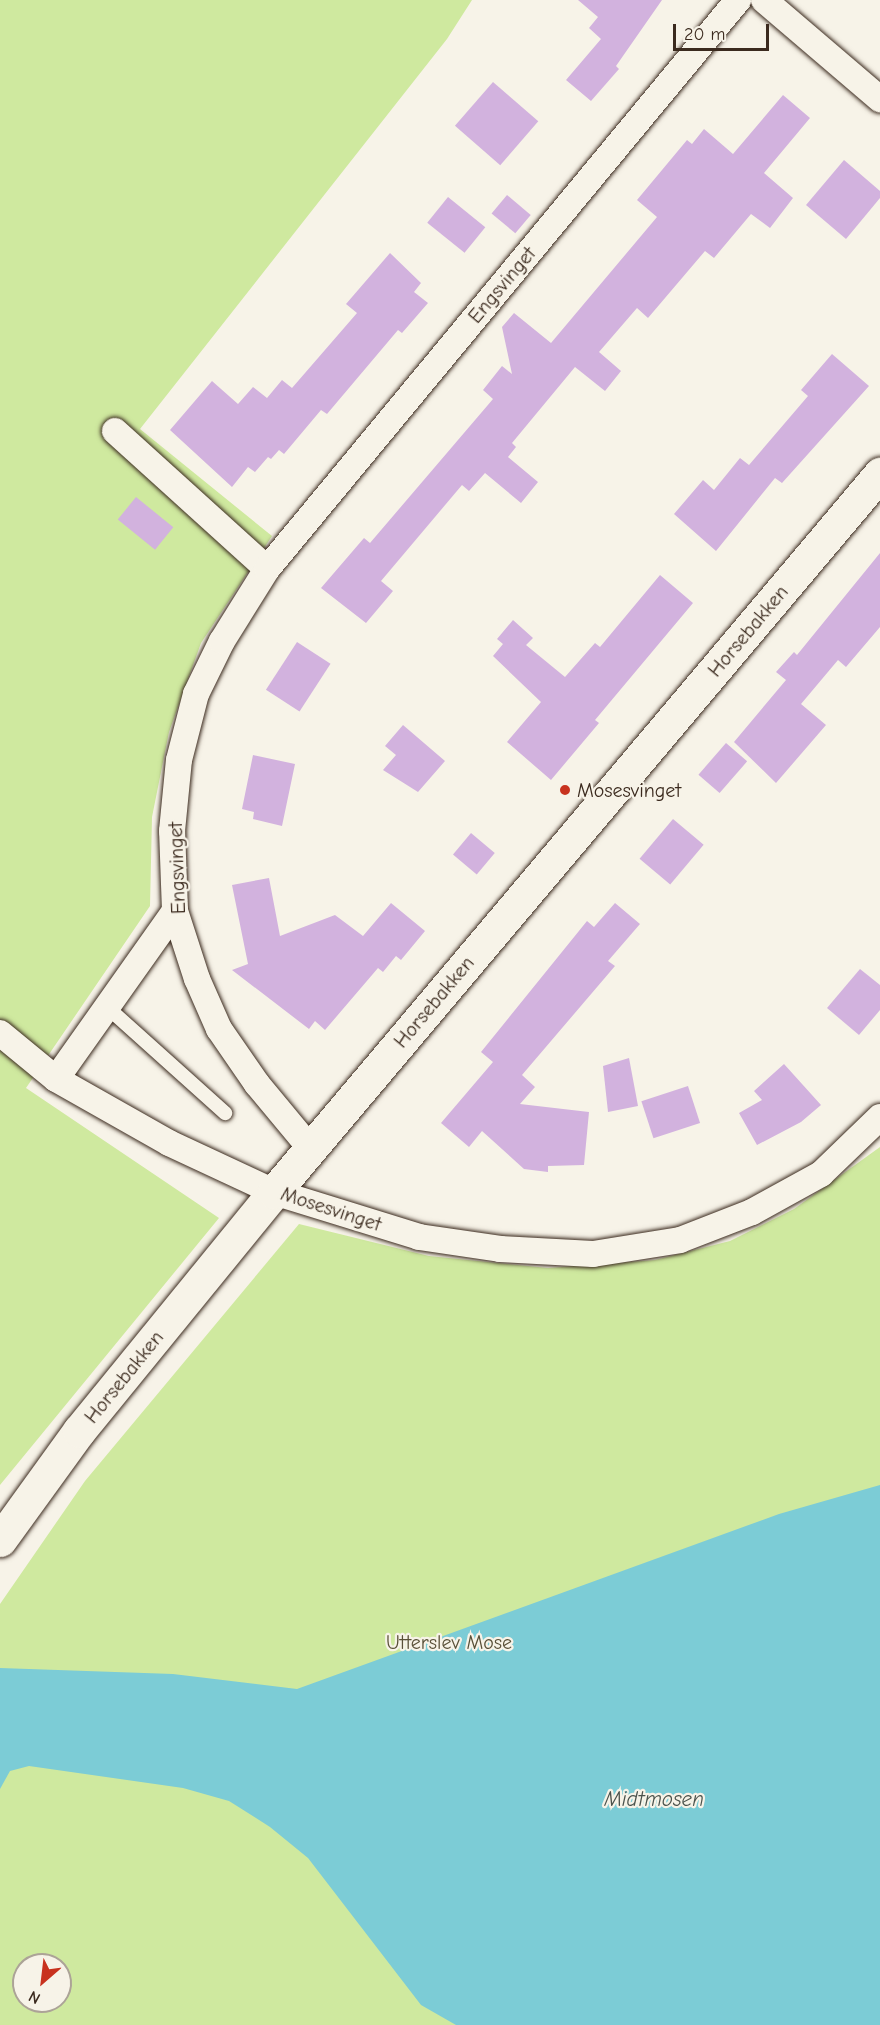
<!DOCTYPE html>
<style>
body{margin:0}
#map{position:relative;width:880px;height:2025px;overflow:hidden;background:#f7f3e8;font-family:"Comic Neue",sans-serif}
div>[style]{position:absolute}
.green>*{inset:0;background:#cfe99f}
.water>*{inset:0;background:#7cccd6}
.building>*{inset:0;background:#d2b2de;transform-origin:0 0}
.roads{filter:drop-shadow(0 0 2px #3b2a1e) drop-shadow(0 0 2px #3b2a1e)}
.service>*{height:14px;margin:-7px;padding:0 7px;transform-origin:7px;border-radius:7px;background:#f7f3e8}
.minor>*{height:26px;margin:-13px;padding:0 13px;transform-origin:13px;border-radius:13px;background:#f7f3e8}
.tertiary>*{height:33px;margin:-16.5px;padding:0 16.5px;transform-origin:16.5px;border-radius:16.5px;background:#f7f3e8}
.dots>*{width:16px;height:16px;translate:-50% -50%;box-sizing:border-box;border:3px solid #f7f3e8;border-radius:50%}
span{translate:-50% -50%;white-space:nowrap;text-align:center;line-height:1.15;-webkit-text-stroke:4.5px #f7f3e8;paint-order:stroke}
.street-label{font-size:20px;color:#3b2a1e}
.poi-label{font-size:20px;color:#3b2a1e}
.left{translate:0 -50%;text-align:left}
.park-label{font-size:20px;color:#595038}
.water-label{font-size:21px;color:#4b524c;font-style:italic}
.north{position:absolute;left:12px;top:1953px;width:60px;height:60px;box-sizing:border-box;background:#f7f3e8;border:2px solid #aca397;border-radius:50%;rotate:208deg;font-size:16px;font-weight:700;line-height:24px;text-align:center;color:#3b2a1e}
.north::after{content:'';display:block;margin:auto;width:21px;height:27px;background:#c8321e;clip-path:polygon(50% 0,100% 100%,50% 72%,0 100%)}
.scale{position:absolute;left:673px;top:24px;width:96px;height:27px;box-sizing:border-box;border:3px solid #3b2a1e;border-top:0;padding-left:8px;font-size:18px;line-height:21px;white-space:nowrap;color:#3b2a1e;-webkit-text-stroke:4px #f7f3e8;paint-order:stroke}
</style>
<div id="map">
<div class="green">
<div style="clip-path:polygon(0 0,472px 0,447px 39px,140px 429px,272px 536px,201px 643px,169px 732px,152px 817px,150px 906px,26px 1088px,219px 1218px,0 1485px)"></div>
<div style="clip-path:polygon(evenodd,880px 1147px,880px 2025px,0 2025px,0 1604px,85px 1481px,299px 1224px,429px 1256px,548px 1268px,655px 1260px,730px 1241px,794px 1209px,880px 1147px,24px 1965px,60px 1965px,60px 2001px,24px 2001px,24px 1965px)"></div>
</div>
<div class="water">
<div style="clip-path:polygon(880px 1485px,880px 2025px,456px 2025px,421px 2005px,308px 1858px,270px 1827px,229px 1801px,183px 1788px,29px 1766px,10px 1771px,0 1789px,0 1668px,173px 1674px,297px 1689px,779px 1514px)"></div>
</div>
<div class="building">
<div style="clip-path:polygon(578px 0,662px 0,616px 66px,619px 69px,591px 101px,566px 80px,601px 39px,589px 28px,598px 17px)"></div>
<div style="left:493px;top:82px;width:60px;height:58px;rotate:41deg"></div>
<div style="clip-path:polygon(783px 95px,810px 118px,764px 173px,793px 198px,770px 228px,751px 214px,714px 258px,705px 251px,648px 318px,637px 308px,599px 352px,621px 371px,605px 391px,575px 367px,512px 443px,516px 447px,508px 457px,538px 482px,521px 503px,485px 473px,469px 491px,462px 485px,381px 581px,393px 591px,366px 623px,321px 588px,364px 538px,370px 543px,493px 399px,483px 390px,502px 366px,512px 374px,502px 327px,514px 313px,551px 343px,657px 217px,637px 200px,687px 140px,692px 144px,704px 129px,733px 154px)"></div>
<div style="clip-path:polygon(844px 160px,880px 191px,880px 198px,846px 239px,806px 205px)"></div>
<div style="left:507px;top:195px;width:31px;height:24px;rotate:40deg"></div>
<div style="left:448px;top:197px;width:48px;height:33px;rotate:39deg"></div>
<div style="clip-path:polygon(390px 253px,421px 283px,414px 292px,428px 303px,402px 333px,398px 330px,327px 414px,321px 410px,284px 454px,279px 450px,271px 459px,268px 457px,255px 472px,248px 467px,232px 487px,170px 430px,212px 381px,238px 404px,253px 387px,267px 398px,282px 380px,292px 388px,357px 313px,346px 304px)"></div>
<div style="clip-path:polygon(832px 354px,869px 386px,782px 483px,775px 478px,716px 551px,674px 514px,703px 480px,714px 490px,740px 458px,749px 465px,808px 396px,801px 390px)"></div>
<div style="left:136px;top:497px;width:48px;height:29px;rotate:39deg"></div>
<div style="clip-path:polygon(880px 553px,880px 627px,846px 667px,838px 660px,801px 704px,826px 725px,776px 783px,734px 742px,786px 680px,776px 672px,794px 652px,797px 655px)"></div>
<div style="clip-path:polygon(660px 575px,693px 603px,595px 720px,599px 723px,551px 780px,507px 742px,541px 702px,493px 656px,503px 644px,497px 639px,513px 620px,533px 638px,526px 645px,565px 677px,595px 643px,600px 647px)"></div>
<div style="left:297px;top:642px;width:40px;height:57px;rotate:33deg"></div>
<div style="clip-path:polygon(403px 725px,445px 761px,418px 792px,383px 770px,396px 755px,385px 746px)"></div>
<div style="left:726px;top:743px;width:28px;height:42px;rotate:41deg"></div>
<div style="clip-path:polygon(253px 755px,295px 764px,282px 826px,253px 819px,254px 812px,242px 809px)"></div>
<div style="left:673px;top:819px;width:40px;height:52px;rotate:40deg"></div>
<div style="left:471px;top:833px;width:31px;height:28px;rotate:40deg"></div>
<div style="clip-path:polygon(269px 878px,280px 936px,335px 915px,363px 936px,391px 903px,425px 931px,401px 960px,396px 956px,383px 972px,378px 968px,325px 1030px,315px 1021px,309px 1029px,232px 970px,248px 964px,232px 885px)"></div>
<div style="clip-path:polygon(615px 903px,640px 924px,608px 961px,615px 966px,522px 1075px,535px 1087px,520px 1104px,589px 1112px,584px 1165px,548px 1166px,548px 1172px,524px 1169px,482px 1131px,469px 1147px,441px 1123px,493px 1062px,481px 1052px,587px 921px,594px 927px)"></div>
<div style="clip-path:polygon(860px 969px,880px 985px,880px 1010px,859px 1035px,827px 1008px)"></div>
<div style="clip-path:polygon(629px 1058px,638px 1106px,608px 1112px,603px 1066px)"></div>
<div style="clip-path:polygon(784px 1064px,821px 1105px,801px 1122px,757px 1145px,739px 1113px,762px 1100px,754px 1091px)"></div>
<div style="left:688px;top:1086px;width:39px;height:49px;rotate:72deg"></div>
</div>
<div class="roads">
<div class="service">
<div style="left:107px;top:1007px;width:159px;rotate:41.9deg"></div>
</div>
<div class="minor">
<div style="left:764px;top:0;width:153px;rotate:40.5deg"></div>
<div style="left:115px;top:431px;width:205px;rotate:42.2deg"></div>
<div style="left:0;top:1033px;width:72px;rotate:39.4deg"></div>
<div style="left:56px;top:1079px;width:130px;rotate:29.5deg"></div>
<div style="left:169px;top:1143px;width:116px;rotate:25deg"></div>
<div style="left:274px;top:1192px;width:152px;rotate:17.2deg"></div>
<div style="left:419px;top:1237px;width:82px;rotate:8.4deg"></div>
<div style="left:500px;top:1249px;width:93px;rotate:3.1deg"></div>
<div style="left:593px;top:1254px;width:88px;rotate:-9.1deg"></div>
<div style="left:680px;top:1240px;width:77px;rotate:-21.3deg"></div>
<div style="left:752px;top:1212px;width:79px;rotate:-28.8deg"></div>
<div style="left:821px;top:1174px;width:82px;rotate:-44deg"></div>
<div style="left:56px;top:1079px;width:206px;rotate:-54.7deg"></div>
<div style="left:311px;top:1149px;width:85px;rotate:-129.7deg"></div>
<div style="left:257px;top:1084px;width:67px;rotate:-124.6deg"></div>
<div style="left:219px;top:1029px;width:55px;rotate:-113.7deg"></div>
<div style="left:197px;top:979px;width:71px;rotate:-107.9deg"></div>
<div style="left:175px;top:911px;width:80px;rotate:-92.1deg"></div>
<div style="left:172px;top:831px;width:71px;rotate:-84.4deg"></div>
<div style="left:179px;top:760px;width:68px;rotate:-75.6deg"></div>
<div style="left:196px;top:694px;width:59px;rotate:-63.9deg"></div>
<div style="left:222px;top:641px;width:85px;rotate:-58deg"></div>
<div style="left:267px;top:569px;width:739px;rotate:-50.38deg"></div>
</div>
<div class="tertiary">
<div style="left:0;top:1540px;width:135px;rotate:-54.1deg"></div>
<div style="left:79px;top:1431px;width:308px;rotate:-50.8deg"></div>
<div style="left:274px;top:1192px;width:940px;rotate:-49.84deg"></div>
</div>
</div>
<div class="dots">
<div style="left:565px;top:790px;background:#c8321e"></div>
</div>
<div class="street-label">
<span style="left:502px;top:285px;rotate:-50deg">Engsvinget</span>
<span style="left:748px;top:631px;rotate:-50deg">Horsebakken</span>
<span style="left:177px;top:868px;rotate:-92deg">Engsvinget</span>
<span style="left:434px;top:1002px;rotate:-50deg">Horsebakken</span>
<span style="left:331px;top:1209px;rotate:18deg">Mosesvinget</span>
<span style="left:124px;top:1377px;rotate:-51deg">Horsebakken</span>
</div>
<div class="poi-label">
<span class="left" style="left:577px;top:790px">Mosesvinget</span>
</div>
<div class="park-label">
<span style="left:449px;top:1642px">Utterslev Mose</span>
</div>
<div class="water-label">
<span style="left:654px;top:1799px">Midtmosen</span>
</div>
<div class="north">N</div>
<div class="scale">20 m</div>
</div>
